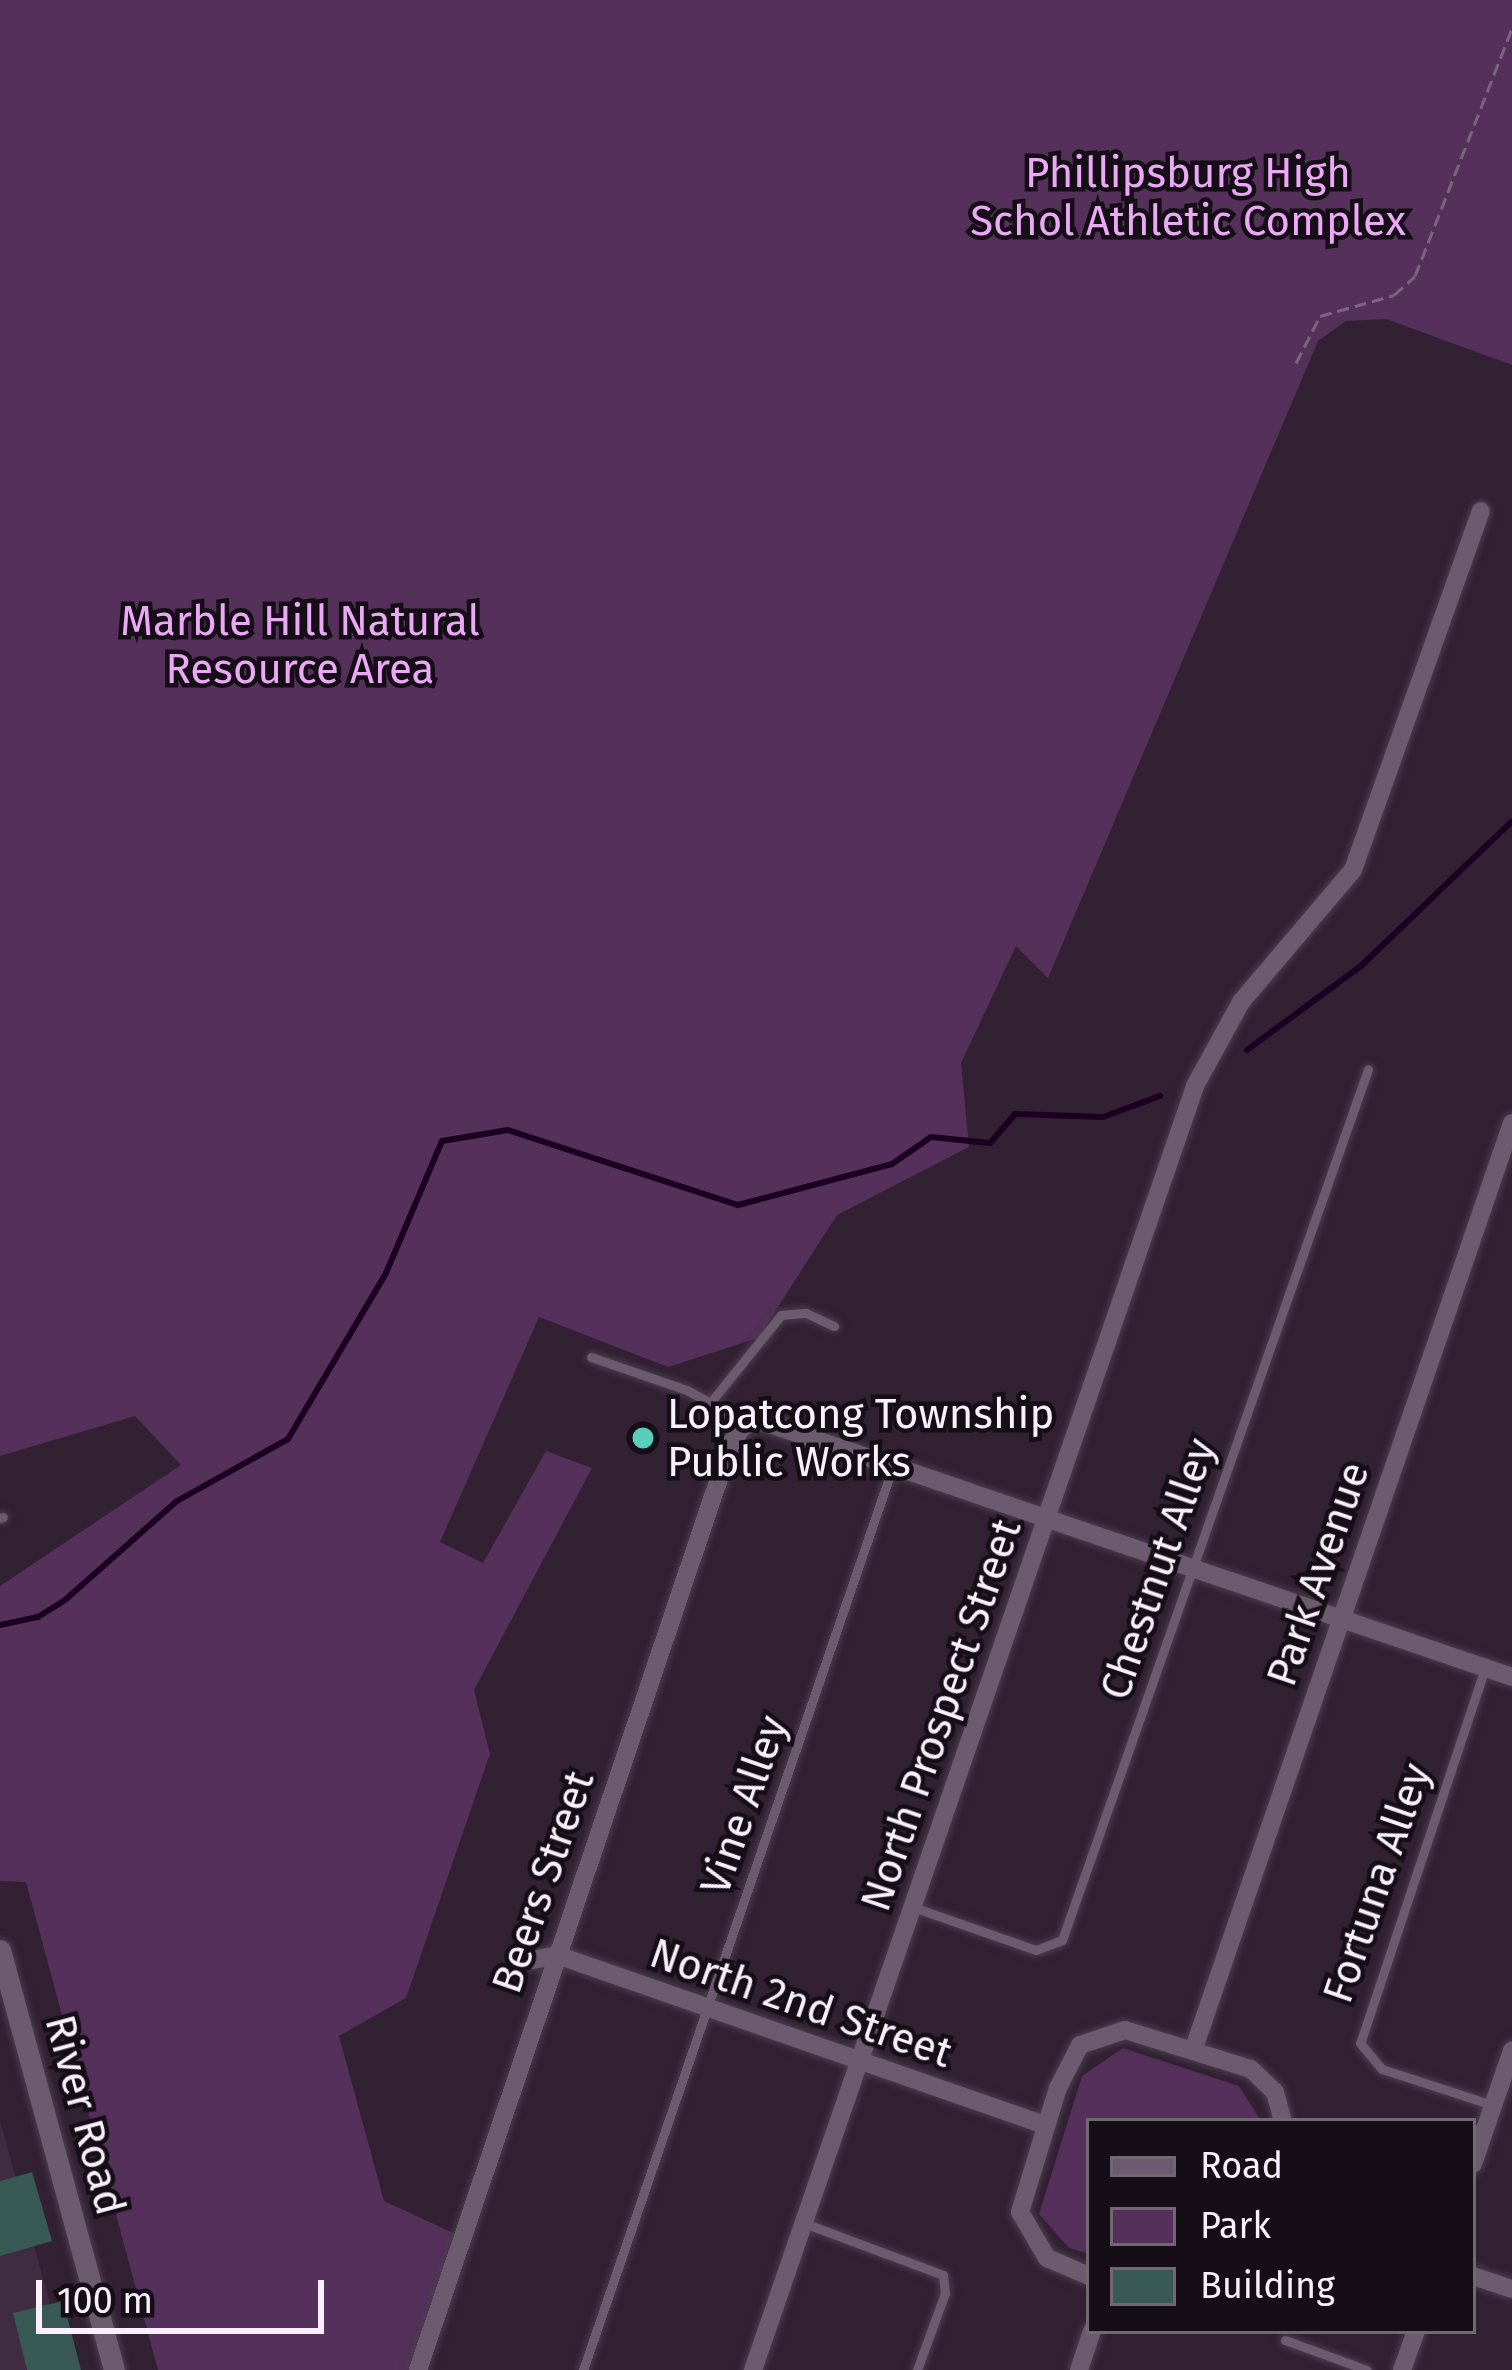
<!DOCTYPE html>
<style>
body{margin:0}
#map{position:relative;width:1512px;height:2370px;overflow:hidden;background:#312133;font-family:"Fira Sans",sans-serif}
div>[style]{position:absolute}
.built>*{inset:0;background:#3f2b42}
.green>*{inset:0;background:#54305a}
.stream>*{height:6px;margin:-3px;padding:0 3px;transform-origin:3px;border-radius:3px;background:#1c0021}
.building>*{inset:0;background:#395954}
.path>*{height:3px;margin-top:-1.5px;transform-origin:0;background:repeating-linear-gradient(90deg,#776879 0 12px,transparent 0 18px)}
.roads{filter:drop-shadow(0 0 3px #4a3c4c) drop-shadow(0 0 3px #4a3c4c)}
.service>*{height:9px;margin:-4.5px;padding:0 4.5px;transform-origin:4.5px;border-radius:4.5px;background:#6c5a6f}
.minor>*{height:18px;margin:-9px;padding:0 9px;transform-origin:9px;border-radius:9px;background:#6c5a6f}
.tertiary>*{height:21px;margin:-10.5px;padding:0 10.5px;transform-origin:10.5px;border-radius:10.5px;background:#6c5a6f}
.dots>*{width:33px;height:33px;translate:-50% -50%;box-sizing:border-box;border:6px solid #150e16;border-radius:50%}
span{translate:-50% -50%;white-space:nowrap;text-align:center;line-height:1.15;-webkit-text-stroke:9px #150e16;paint-order:stroke}
.park-label{font-size:42px;color:#eba9f5}
.poi-label{font-size:42px;color:#faeffc}
.left{translate:0 -50%;text-align:left}
.street-label{font-size:42px;color:#faeffc}
.legend{position:absolute;left:1086px;top:2118px;width:390px;height:216px;box-sizing:border-box;background:#150e16;border:3px solid #716872;margin:0;padding:15px 21px;list-style:none;font-size:36px;color:#faeffc}
.legend li{display:flex;align-items:center;gap:24px;height:60px}
.legend b{width:60px;border:3px solid #716872}
.scale{position:absolute;left:36px;top:2280px;width:288px;height:54px;box-sizing:border-box;border:6px solid #faeffc;border-top:0;padding-left:15px;font-size:36px;line-height:42px;white-space:nowrap;color:#faeffc;-webkit-text-stroke:9px #150e16;paint-order:stroke}
</style>
<div id="map">
<div class="built">
<div style="clip-path:polygon(0 2120px,68px 2370px,0 2370px)"></div>
</div>
<div class="green">
<div style="clip-path:polygon(0 0,1512px 0,1512px 365px,1386px 319px,1346px 321px,1318px 341px,1048px 978px,1016px 946px,961px 1063px,969px 1147px,837px 1215px,758px 1338px,668px 1367px,539px 1317px,440px 1542px,483px 1563px,546px 1451px,592px 1468px,474px 1690px,490px 1754px,406px 1998px,339px 2036px,384px 2201px,462px 2237px,422px 2370px,158px 2370px,26px 1882px,0 1881px,0 1586px,181px 1465px,135px 1416px,0 1456px)"></div>
<div style="clip-path:polygon(1123px 2048px,1239px 2086px,1261px 2121px,1089px 2121px,1089px 2254px,1069px 2248px,1039px 2214px,1082px 2076px)"></div>
</div>
<div class="stream">
<div style="left:1247px;top:1050px;width:142px;rotate:-36.4deg"></div>
<div style="left:1361px;top:966px;width:209px;rotate:-43.8deg"></div>
<div style="left:0;top:1625px;width:39px;rotate:-12deg"></div>
<div style="left:38px;top:1617px;width:32px;rotate:-32deg"></div>
<div style="left:65px;top:1600px;width:149px;rotate:-41.5deg"></div>
<div style="left:177px;top:1501px;width:127px;rotate:-29.2deg"></div>
<div style="left:288px;top:1439px;width:193px;rotate:-59.4deg"></div>
<div style="left:386px;top:1273px;width:143px;rotate:-67deg"></div>
<div style="left:442px;top:1141px;width:67px;rotate:-9.5deg"></div>
<div style="left:508px;top:1130px;width:242px;rotate:18.1deg"></div>
<div style="left:738px;top:1205px;width:159px;rotate:-14.9deg"></div>
<div style="left:892px;top:1164px;width:47px;rotate:-34.7deg"></div>
<div style="left:931px;top:1137px;width:59px;rotate:5.8deg"></div>
<div style="left:990px;top:1143px;width:38px;rotate:-49deg"></div>
<div style="left:1015px;top:1114px;width:88px;rotate:2deg"></div>
<div style="left:1103px;top:1117px;width:61px;rotate:-20.2deg"></div>
</div>
<div class="building">
<div style="clip-path:polygon(32px 2172px,52px 2241px,0 2256px,0 2181px)"></div>
<div style="clip-path:polygon(63px 2301px,81px 2370px,27px 2370px,13px 2313px)"></div>
</div>
<div class="path">
<div style="left:1296px;top:363px;width:53px;rotate:-62.9deg"></div>
<div style="left:1320px;top:316px;width:77px;rotate:-15.8deg"></div>
<div style="left:1394px;top:295px;width:28px;rotate:-42deg"></div>
<div style="left:1415px;top:276px;width:265px;rotate:-68.6deg"></div>
</div>
<div class="roads">
<div class="service">
<div style="left:591px;top:1357px;width:102px;rotate:19deg"></div>
<div style="left:687px;top:1390px;width:68px;rotate:29.2deg"></div>
<div style="left:710px;top:1403px;width:113px;rotate:-51.1deg"></div>
<div style="left:781px;top:1315px;width:25px;rotate:-5deg"></div>
<div style="left:806px;top:1313px;width:31px;rotate:25deg"></div>
<div style="left:0;top:1518px;width:3px;rotate:-18deg"></div>
<div style="left:1485px;top:1668px;width:395px;rotate:108.4deg"></div>
<div style="left:1360px;top:2043px;width:34px;rotate:50deg"></div>
<div style="left:1382px;top:2069px;width:117px;rotate:18deg"></div>
<div style="left:913px;top:1907px;width:130px;rotate:19.3deg"></div>
<div style="left:1036px;top:1950px;width:28px;rotate:-21deg"></div>
<div style="left:1062px;top:1940px;width:923px;rotate:-70.64deg"></div>
<div style="left:804px;top:2223px;width:148px;rotate:20.5deg"></div>
<div style="left:943px;top:2275px;width:18px;rotate:84deg"></div>
<div style="left:945px;top:2293px;width:82px;rotate:110deg"></div>
<div style="left:1285px;top:2340px;width:87px;rotate:20.1deg"></div>
<div style="left:583px;top:2370px;width:956px;rotate:-71.07deg"></div>
</div>
<div class="minor">
<div style="left:533px;top:1960px;width:25px;rotate:-12deg"></div>
<div style="left:557px;top:1955px;width:517px;rotate:19.21deg"></div>
<div style="left:1194px;top:2048px;width:978px;rotate:-71.03deg"></div>
<div style="left:1473px;top:2164px;width:120px;rotate:-71deg"></div>
<div style="left:1089px;top:2276px;width:46px;rotate:-156.8deg"></div>
<div style="left:1047px;top:2258px;width:53px;rotate:-120.4deg"></div>
<div style="left:1020px;top:2212px;width:130px;rotate:-73deg"></div>
<div style="left:1058px;top:2088px;width:48px;rotate:-62.9deg"></div>
<div style="left:1080px;top:2045px;width:47px;rotate:-18.4deg"></div>
<div style="left:1125px;top:2030px;width:132px;rotate:17.2deg"></div>
<div style="left:1251px;top:2069px;width:33px;rotate:44deg"></div>
<div style="left:1275px;top:2092px;width:30px;rotate:75deg"></div>
<div style="left:1473px;top:2276px;width:41px;rotate:18.4deg"></div>
<div style="left:418px;top:2370px;width:978px;rotate:-71.34deg"></div>
<div style="left:731px;top:1443px;width:25px;rotate:-53deg"></div>
<div style="left:746px;top:1423px;width:15px;rotate:-8deg"></div>
<div style="left:761px;top:1421px;width:793px;rotate:18.82deg"></div>
<div style="left:753px;top:2370px;width:1358px;rotate:-71deg"></div>
<div style="left:1195px;top:1086px;width:96px;rotate:-61.3deg"></div>
<div style="left:1241px;top:1002px;width:173px;rotate:-49.7deg"></div>
<div style="left:1353px;top:870px;width:381px;rotate:-70.4deg"></div>
<div style="left:1079px;top:2370px;width:41px;rotate:-71.6deg"></div>
<div style="left:1402px;top:2370px;width:41px;rotate:-70.3deg"></div>
</div>
<div class="tertiary">
<div style="left:0;top:1950px;width:435px;rotate:74.8deg"></div>
</div>
</div>
<div class="dots">
<div style="left:643px;top:1438px;background:#5acebd"></div>
</div>
<div class="park-label">
<span style="left:1188px;top:197px">Phillipsburg High<br>Schol Athletic Complex</span>
<span style="left:300px;top:645px">Marble Hill Natural<br>Resource Area</span>
</div>
<div class="poi-label">
<span class="left" style="left:667px;top:1438px">Lopatcong Township<br>Public Works</span>
</div>
<div class="street-label">
<span style="left:1158px;top:1569px;rotate:-71deg">Chestnut Alley</span>
<span style="left:1318px;top:1574px;rotate:-71deg">Park Avenue</span>
<span style="left:941px;top:1715px;rotate:-71deg">North Prospect Street</span>
<span style="left:744px;top:1805px;rotate:-71deg">Vine Alley</span>
<span style="left:543px;top:1882px;rotate:-71deg">Beers Street</span>
<span style="left:1377px;top:1883px;rotate:-71deg">Fortuna Alley</span>
<span style="left:801px;top:2003px;rotate:19deg">North 2nd Street</span>
<span style="left:85px;top:2115px;rotate:75deg">River Road</span>
</div>
<ul class="legend">
<li><b style="height:15px;background:#6c5a6f"></b>Road</li>
<li><b style="height:33px;background:#54305a"></b>Park</li>
<li><b style="height:33px;background:#395954"></b>Building</li>
</ul>
<div class="scale">100 m</div>
</div>
